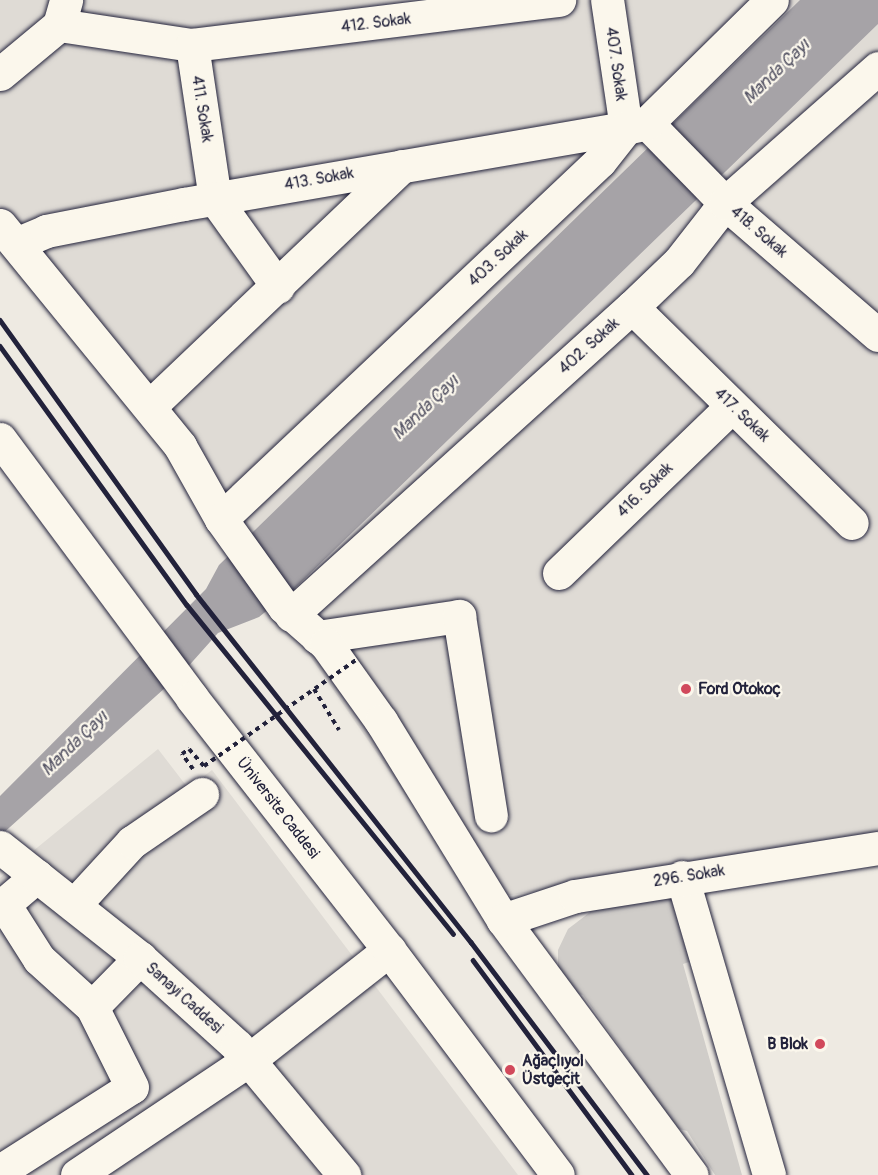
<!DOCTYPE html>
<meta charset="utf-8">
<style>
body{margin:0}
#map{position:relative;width:878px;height:1175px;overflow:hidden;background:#eeeae2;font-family:Pangolin,sans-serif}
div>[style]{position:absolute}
.built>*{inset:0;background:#dfdbd5}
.green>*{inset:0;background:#d0cdc9}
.water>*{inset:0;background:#a6a3a7}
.path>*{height:4px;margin-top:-2px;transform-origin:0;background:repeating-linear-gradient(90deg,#22223b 0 4.5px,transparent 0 9px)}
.roads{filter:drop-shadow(0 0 2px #22223b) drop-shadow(0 0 2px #22223b)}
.minor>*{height:33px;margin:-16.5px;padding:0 16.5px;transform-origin:16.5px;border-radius:16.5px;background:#fbf7ec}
.major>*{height:33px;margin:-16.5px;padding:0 16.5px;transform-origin:16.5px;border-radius:16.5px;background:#fbf7ec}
.rail>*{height:4.5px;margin:-2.25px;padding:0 2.25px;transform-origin:2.25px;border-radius:2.25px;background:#22223b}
.path-bridge>*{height:4px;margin-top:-2px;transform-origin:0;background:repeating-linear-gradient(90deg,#22223b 0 4.5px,transparent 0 9px)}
.dots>*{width:16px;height:16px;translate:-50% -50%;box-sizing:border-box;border:3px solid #fbf7ec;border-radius:50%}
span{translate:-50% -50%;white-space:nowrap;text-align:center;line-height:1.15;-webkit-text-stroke:4.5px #fbf7ec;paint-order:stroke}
.street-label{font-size:16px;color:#22223b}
.poi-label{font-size:16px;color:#22223b;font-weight:700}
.left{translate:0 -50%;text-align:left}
.right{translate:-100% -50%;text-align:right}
.water-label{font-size:18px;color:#575666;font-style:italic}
</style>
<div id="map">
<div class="built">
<div style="clip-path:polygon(0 0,878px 0,878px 839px,478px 900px,0 206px)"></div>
<div style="clip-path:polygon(158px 749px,188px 788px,212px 770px,518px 1175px,0 1175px,0 878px)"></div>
</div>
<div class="green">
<div style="clip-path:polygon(676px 889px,698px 959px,683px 964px,742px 1175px,715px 1175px,687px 1131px,671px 1127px,628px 1074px,629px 1060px,583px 995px,571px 992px,558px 972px,558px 950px,568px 929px,602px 903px)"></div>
</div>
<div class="water">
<div style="clip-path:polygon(800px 0,878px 0,878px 24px,295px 588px,259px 617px,218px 633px,185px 670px,0 836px,0 796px,206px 589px,219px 565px)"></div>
</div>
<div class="path">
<div style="left:314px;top:689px;width:48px;rotate:58.6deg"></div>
<div style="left:193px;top:769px;width:19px;rotate:-126deg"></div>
<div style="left:182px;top:754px;width:9px;rotate:-36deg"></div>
<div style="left:189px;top:749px;width:23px;rotate:49deg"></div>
</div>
<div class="roads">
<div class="minor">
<div style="left:59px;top:25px;width:134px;rotate:8.6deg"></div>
<div style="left:192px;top:45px;width:156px;rotate:81.5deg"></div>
<div style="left:215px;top:199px;width:108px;rotate:54.4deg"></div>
<div style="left:192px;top:45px;width:370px;rotate:-7deg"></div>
<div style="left:0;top:74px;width:77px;rotate:-39.7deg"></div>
<div style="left:59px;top:25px;width:26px;rotate:-74deg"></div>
<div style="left:647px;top:123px;width:112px;rotate:45.7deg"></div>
<div style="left:725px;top:203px;width:202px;rotate:40.8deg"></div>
<div style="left:16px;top:244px;width:33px;rotate:-23deg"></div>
<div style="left:46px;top:231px;width:141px;rotate:-11.1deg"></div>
<div style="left:184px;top:204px;width:448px;rotate:-9.8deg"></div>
<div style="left:626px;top:128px;width:129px;rotate:-98.4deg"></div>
<div style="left:632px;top:307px;width:308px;rotate:44.5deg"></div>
<div style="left:150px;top:406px;width:348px;rotate:-43.6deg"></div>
<div style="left:221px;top:519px;width:521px;rotate:-43.37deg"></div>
<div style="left:600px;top:161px;width:42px;rotate:-51.8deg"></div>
<div style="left:626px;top:128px;width:22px;rotate:-13deg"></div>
<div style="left:647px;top:123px;width:175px;rotate:-44.5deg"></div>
<div style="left:559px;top:573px;width:240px;rotate:-44deg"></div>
<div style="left:291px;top:615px;width:460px;rotate:-42.1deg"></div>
<div style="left:632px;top:307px;width:65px;rotate:-43.8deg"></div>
<div style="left:679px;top:262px;width:75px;rotate:-52.1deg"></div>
<div style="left:725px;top:203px;width:204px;rotate:-41.4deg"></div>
<div style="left:317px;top:637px;width:144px;rotate:-8.4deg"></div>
<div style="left:459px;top:616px;width:202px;rotate:80.9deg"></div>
<div style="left:37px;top:876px;width:43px;rotate:139.7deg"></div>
<div style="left:4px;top:904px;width:65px;rotate:57.5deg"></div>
<div style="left:39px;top:959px;width:72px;rotate:42.2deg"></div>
<div style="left:92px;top:1007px;width:69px;rotate:-45.6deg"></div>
<div style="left:682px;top:877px;width:310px;rotate:73.7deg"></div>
<div style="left:74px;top:905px;width:86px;rotate:-47.4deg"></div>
<div style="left:132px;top:842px;width:85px;rotate:-34.4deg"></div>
<div style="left:0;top:1171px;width:156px;rotate:-32.5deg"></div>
<div style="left:132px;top:1087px;width:89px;rotate:-116.6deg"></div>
<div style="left:77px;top:1175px;width:208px;rotate:-33.8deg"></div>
<div style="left:250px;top:1059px;width:177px;rotate:-38.1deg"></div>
</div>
<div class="major">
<div style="left:0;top:225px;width:285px;rotate:50.8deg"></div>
<div style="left:180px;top:446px;width:84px;rotate:60.7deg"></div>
<div style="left:221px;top:519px;width:108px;rotate:54.4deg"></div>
<div style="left:284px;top:607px;width:56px;rotate:41.4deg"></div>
<div style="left:326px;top:644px;width:95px;rotate:54.5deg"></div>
<div style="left:381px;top:721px;width:233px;rotate:58.5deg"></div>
<div style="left:503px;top:920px;width:317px;rotate:53.5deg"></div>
<div style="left:0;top:439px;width:322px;rotate:53.4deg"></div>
<div style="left:192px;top:698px;width:320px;rotate:52deg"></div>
<div style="left:389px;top:950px;width:281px;rotate:53.1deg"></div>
<div style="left:0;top:847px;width:179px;rotate:38.4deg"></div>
<div style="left:140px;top:958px;width:131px;rotate:42.2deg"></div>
<div style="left:237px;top:1046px;width:168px;rotate:50.3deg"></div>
<div style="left:503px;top:920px;width:76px;rotate:-18.4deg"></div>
<div style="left:575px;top:896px;width:307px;rotate:-9deg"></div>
</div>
</div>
<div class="rail">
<div style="left:0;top:320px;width:337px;rotate:54.4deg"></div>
<div style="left:196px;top:594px;width:444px;rotate:51.7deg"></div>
<div style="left:471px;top:942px;width:292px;rotate:52.9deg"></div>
<div style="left:0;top:346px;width:319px;rotate:54.2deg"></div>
<div style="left:187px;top:605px;width:423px;rotate:51deg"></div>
<div style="left:473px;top:960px;width:267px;rotate:53.5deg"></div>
</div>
<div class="path-bridge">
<div style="left:204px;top:766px;width:185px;rotate:-34.9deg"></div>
</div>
<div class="dots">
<div style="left:686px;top:689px;background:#d1495b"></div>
<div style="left:820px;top:1044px;background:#d1495b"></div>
<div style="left:510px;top:1070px;background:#d1495b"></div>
</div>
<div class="street-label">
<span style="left:376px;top:23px;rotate:-7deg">412. Sokak</span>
<span style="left:616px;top:64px;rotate:82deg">407. Sokak</span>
<span style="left:202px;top:109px;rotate:81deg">411. Sokak</span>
<span style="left:319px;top:179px;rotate:-10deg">413. Sokak</span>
<span style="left:759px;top:232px;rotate:41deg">418. Sokak</span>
<span style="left:498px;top:258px;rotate:-43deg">403. Sokak</span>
<span style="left:589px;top:346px;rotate:-42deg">402. Sokak</span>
<span style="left:742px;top:415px;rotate:44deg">417. Sokak</span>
<span style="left:645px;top:490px;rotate:-44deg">416. Sokak</span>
<span style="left:278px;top:808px;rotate:52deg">Üniversite Caddesi</span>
<span style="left:689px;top:876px;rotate:-9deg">296. Sokak</span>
<span style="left:184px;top:998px;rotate:42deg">Sanayi Caddesi</span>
</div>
<div class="poi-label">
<span class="left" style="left:698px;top:689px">Ford Otokoç</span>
<span class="right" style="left:808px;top:1044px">B Blok</span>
<span class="left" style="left:522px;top:1070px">Ağaçlıyol<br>Üstgeçit</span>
</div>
<div class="water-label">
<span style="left:777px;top:72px;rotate:-44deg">Manda Çayı</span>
<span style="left:426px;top:408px;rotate:-44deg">Manda Çayı</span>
<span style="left:75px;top:744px;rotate:-44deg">Manda Çayı</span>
</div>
</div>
